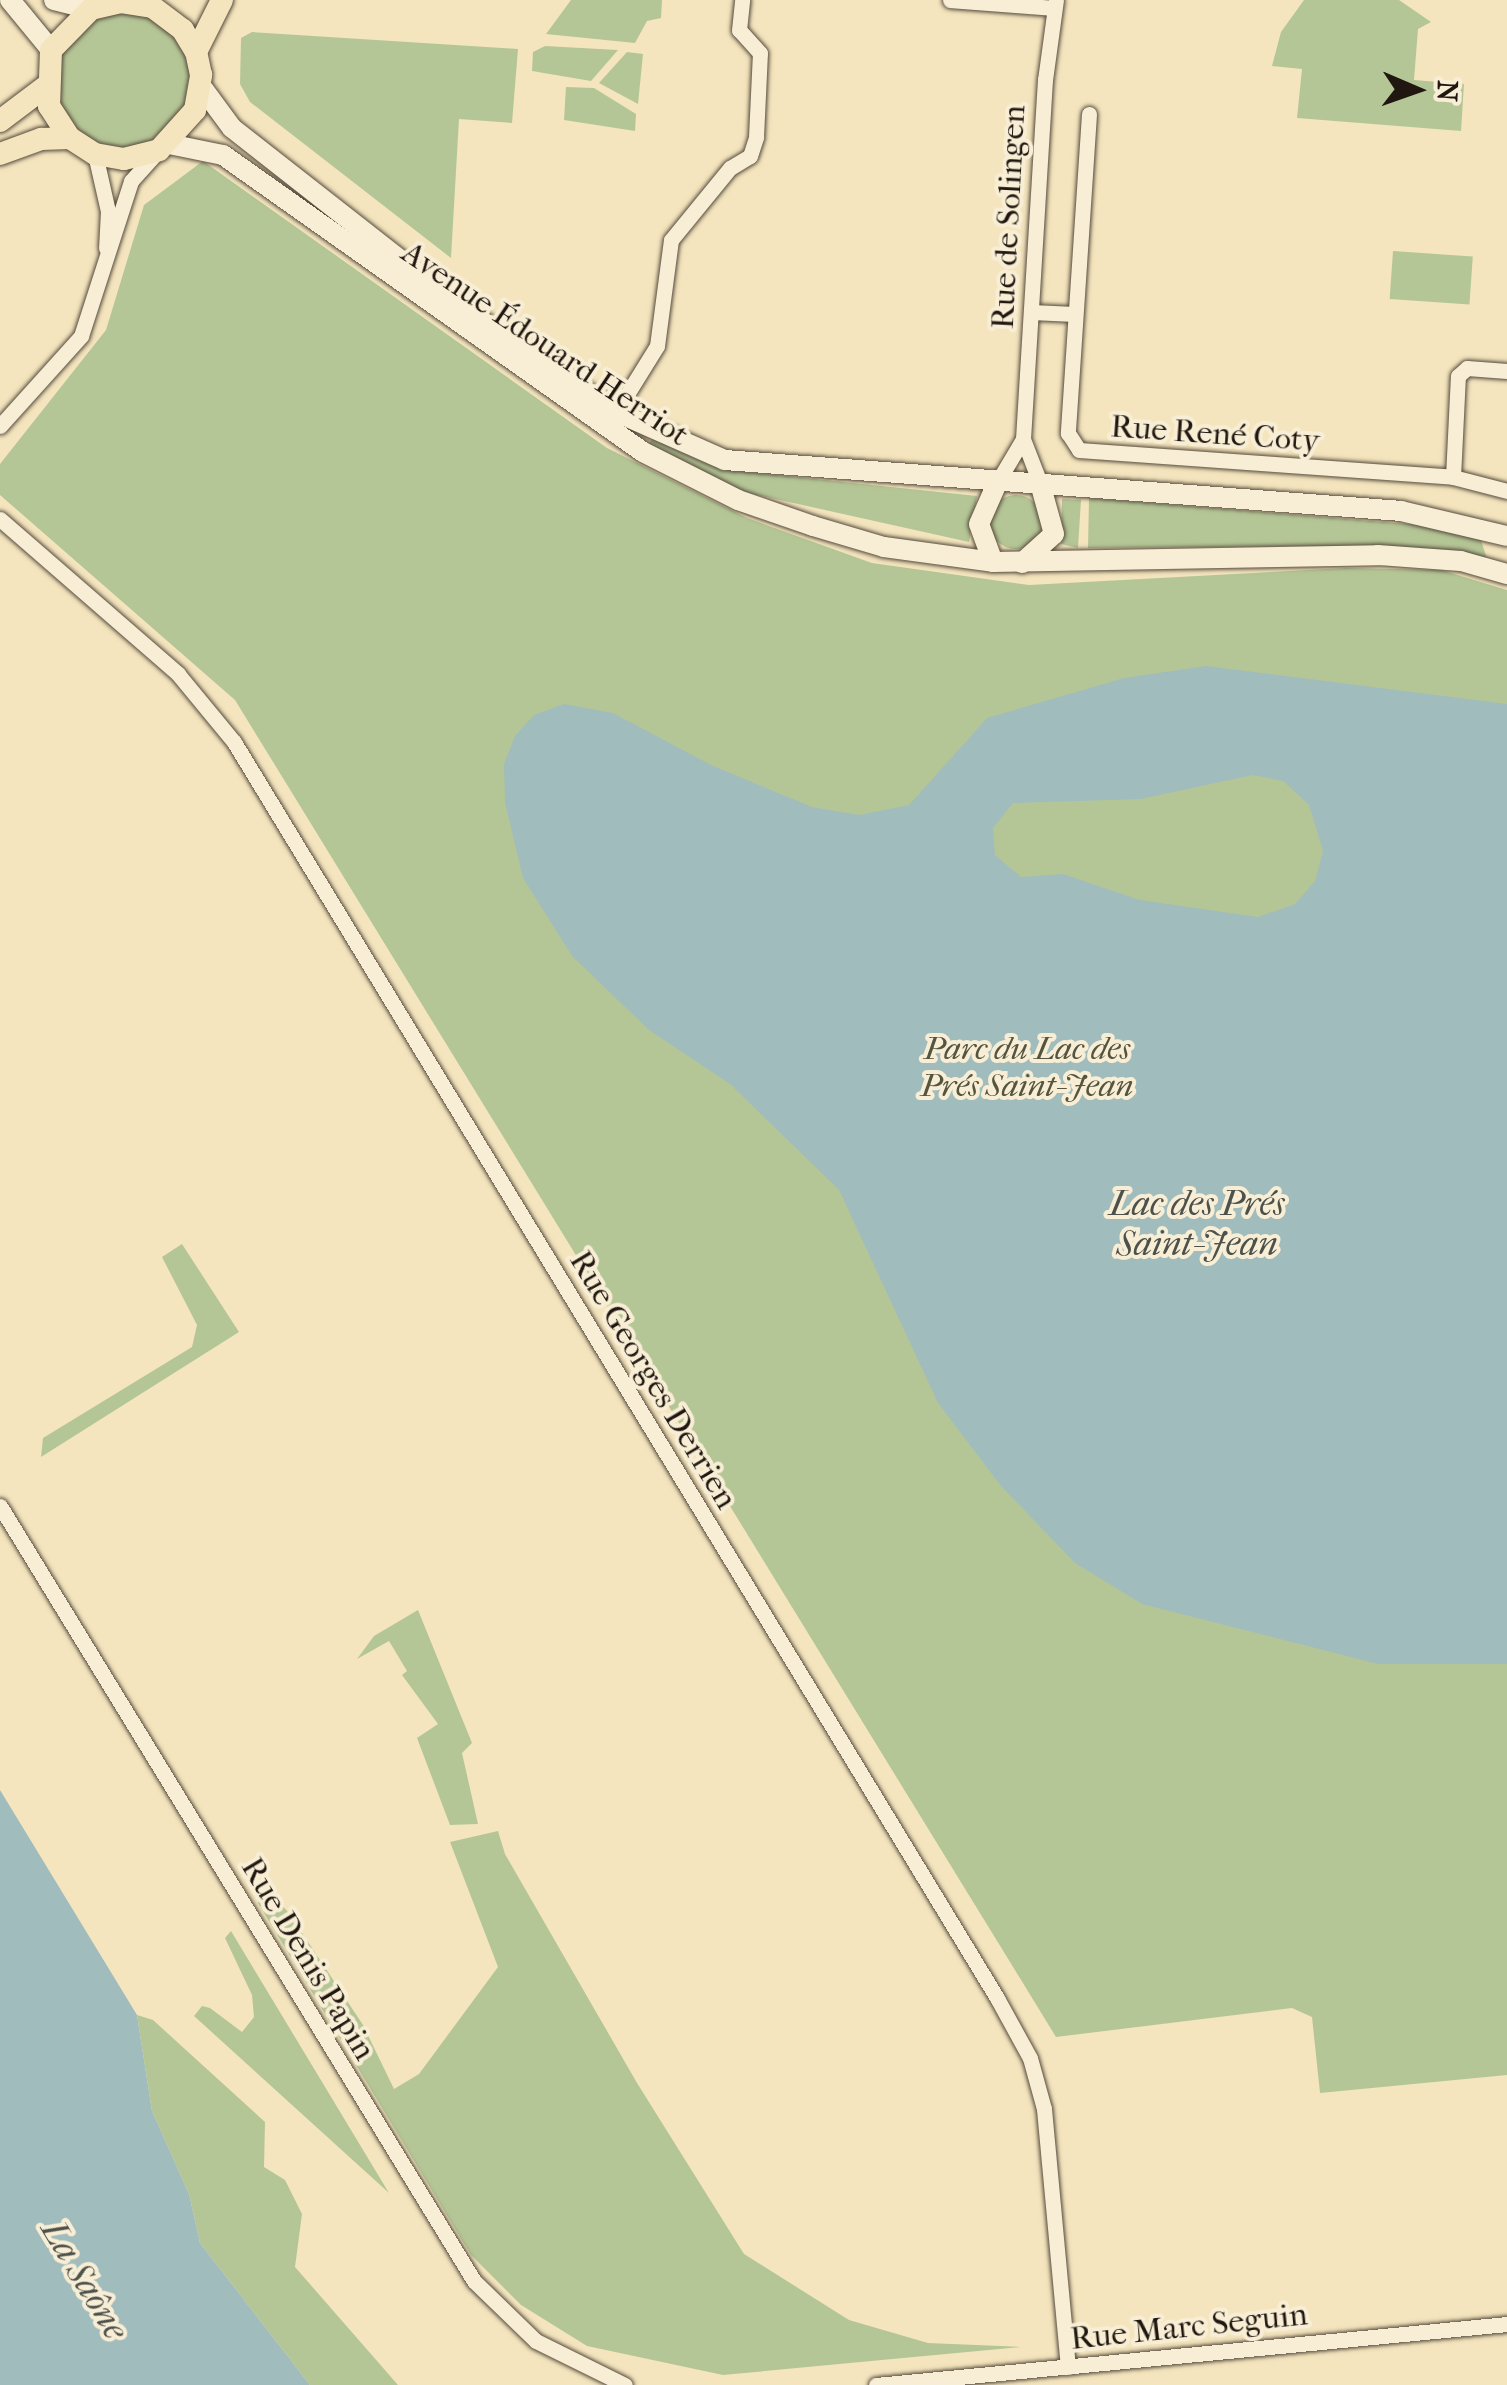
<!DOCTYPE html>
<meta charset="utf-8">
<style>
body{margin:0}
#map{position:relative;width:1507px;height:2385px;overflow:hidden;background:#f4e5be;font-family:"IM FELL French Canon",serif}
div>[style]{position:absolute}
.green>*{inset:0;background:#b5c696;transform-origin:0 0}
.round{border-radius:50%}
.water>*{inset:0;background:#a1bcbc}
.roads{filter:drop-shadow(0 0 2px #554a3c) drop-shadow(0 0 2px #554a3c)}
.street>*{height:15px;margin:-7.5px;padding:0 7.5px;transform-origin:7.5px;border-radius:7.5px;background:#f8eed5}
.secondary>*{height:20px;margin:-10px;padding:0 10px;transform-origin:10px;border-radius:10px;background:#f8eed5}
.primary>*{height:22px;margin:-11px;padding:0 11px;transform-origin:11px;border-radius:11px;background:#f4e5be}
span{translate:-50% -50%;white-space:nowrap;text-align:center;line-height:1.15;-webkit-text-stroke:8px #f8eed5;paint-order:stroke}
.street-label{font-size:32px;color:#201710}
.park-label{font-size:32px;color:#54543f;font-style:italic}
.water-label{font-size:35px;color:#4d514c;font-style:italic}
.north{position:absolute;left:1367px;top:40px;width:100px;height:100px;-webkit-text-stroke:8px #f8eed5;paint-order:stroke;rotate:92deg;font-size:28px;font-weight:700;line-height:40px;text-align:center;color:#201710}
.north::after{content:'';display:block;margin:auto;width:35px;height:45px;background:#201710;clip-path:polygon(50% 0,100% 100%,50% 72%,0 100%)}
</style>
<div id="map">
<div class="green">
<div style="clip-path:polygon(571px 0,662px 0,661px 18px,647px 21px,635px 43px,546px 34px)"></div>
<div style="clip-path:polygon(1304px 0,1399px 0,1431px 22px,1418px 29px,1414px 80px,1464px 84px,1461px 131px,1297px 118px,1302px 69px,1272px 66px,1281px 32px)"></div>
<div class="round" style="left:56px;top:13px;width:134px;height:134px"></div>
<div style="clip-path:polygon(252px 32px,518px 49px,512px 123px,459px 119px,451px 258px,250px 102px,240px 84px,241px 38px)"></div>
<div style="clip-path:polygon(545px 46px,618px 50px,591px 81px,532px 71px,533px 52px)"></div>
<div style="clip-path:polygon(627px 52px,643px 54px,638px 104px,599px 83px)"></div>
<div style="clip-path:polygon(566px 87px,594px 88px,636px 114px,635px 131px,564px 120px)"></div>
<div style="clip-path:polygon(203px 161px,607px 448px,747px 518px,872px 563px,1029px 585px,1347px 568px,1441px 570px,1507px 590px,1507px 2075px,1320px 2093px,1312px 2017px,1292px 2008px,1056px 2037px,235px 700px,0 495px,0 464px,106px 330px,144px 205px)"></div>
<div style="left:1393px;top:251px;width:80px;height:48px;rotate:4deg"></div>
<div style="clip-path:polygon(653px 438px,737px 471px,977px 496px,969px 542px,735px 490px,648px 445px)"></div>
<div class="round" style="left:989px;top:495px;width:54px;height:54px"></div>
<div style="clip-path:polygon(1089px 498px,1444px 527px,1479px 534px,1488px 562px,1336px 546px,1088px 548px)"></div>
<div style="clip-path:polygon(1062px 499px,1081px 500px,1078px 548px,1061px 544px)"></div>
<div style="clip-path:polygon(182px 1244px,239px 1332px,41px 1457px,43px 1438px,192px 1347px,197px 1325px,162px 1257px)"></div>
<div style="clip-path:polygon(418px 1610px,472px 1743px,462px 1753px,478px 1824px,450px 1825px,417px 1738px,438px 1724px,402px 1675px,407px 1671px,389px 1641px,357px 1659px,374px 1636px)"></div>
<div style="clip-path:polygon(498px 1831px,505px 1854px,637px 2083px,744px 2254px,849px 2320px,928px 2343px,1021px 2347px,723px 2375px,587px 2346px,521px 2305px,471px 2255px,258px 1903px,261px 1892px,272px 1895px,289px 1913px,363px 2025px,394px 2089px,419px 2074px,498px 1967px,450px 1842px)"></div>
<div style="clip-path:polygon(231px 1931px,389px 2193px,194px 2016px,202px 2006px,210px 2008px,242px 2032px,254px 2017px,252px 1995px,225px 1938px)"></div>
<div style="clip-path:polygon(137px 2015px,153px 2020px,265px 2122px,264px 2167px,285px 2180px,302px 2214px,295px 2267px,398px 2385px,310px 2385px,200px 2243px,189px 2194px,152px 2111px)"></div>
</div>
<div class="water">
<div style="clip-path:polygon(evenodd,1206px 666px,1507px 704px,1507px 1664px,1378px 1664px,1142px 1604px,1075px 1563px,1001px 1486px,938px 1403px,839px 1190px,730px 1084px,649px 1030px,572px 956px,523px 878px,505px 803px,504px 764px,515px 736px,534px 715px,564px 704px,613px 713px,711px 765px,812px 807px,859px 815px,909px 805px,987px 718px,1124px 678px,1206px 666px,1253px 775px,1283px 781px,1309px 805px,1323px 851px,1315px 881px,1295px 904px,1258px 917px,1140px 900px,1063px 874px,1021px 877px,995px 855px,993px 828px,1013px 803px,1141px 799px,1253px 775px)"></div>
<div style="clip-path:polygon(0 1790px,137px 2015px,152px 2111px,189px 2194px,200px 2243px,310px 2385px,0 2385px)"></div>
</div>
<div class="roads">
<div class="street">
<div style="left:950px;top:0;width:104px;rotate:4.4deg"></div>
<div style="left:1089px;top:114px;width:320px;rotate:93.8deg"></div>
<div style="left:1068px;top:433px;width:20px;rotate:57deg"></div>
<div style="left:1079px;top:450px;width:375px;rotate:4.1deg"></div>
<div style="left:1453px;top:477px;width:56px;rotate:14.5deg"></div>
<div style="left:95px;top:154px;width:58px;rotate:77.2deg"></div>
<div style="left:108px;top:211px;width:37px;rotate:93deg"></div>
<div style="left:1031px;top:312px;width:44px;rotate:2.6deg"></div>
<div style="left:616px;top:412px;width:78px;rotate:-58.2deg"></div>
<div style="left:657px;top:346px;width:107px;rotate:-82.5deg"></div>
<div style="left:671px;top:240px;width:93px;rotate:-50.7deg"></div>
<div style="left:730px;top:168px;width:23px;rotate:-31deg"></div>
<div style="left:750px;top:156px;width:20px;rotate:-72deg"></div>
<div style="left:756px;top:137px;width:84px;rotate:-87.3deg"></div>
<div style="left:760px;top:53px;width:31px;rotate:-132deg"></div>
<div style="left:739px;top:30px;width:30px;rotate:-84deg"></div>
<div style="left:0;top:426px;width:121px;rotate:-48deg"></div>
<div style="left:81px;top:336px;width:163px;rotate:-72.1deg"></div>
<div style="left:131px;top:181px;width:38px;rotate:-48deg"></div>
<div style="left:1453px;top:477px;width:101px;rotate:-87.2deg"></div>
<div style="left:1458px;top:376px;width:12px;rotate:-42deg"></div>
<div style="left:1467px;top:368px;width:40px;rotate:4.3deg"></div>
<div style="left:998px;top:481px;width:49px;rotate:-59.2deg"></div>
<div style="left:1040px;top:483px;width:47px;rotate:-111.1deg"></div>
<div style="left:1023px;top:439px;width:360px;rotate:-86.5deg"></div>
<div style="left:1045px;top:80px;width:81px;rotate:-82.2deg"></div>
<div style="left:0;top:519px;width:236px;rotate:41deg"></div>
<div style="left:178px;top:674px;width:88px;rotate:50.5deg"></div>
<div style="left:234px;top:742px;width:1470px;rotate:58.72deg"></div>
<div style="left:997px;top:1998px;width:68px;rotate:61.2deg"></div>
<div style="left:1030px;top:2058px;width:53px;rotate:74.6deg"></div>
<div style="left:1044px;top:2109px;width:259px;rotate:84.7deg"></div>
<div style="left:0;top:1506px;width:908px;rotate:58.55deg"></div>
<div style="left:474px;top:2281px;width:86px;rotate:44.1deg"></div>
<div style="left:536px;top:2341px;width:99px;rotate:26.3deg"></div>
<div style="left:876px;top:2385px;width:634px;rotate:-5.52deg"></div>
</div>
<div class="secondary">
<div style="left:10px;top:0;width:65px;rotate:50.6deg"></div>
<div style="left:54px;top:0;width:38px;rotate:14deg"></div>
<div style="left:201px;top:86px;width:52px;rotate:53.6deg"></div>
<div style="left:232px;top:128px;width:283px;rotate:38.1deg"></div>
<div style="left:455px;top:303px;width:194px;rotate:34.1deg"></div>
<div style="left:616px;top:412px;width:119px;rotate:23.8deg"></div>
<div style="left:725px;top:460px;width:678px;rotate:4.31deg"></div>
<div style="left:1401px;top:511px;width:109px;rotate:13.3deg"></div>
<div style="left:169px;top:144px;width:55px;rotate:11.5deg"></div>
<div style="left:223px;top:155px;width:514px;rotate:35.27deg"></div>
<div style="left:643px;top:452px;width:106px;rotate:26.8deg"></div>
<div style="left:738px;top:500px;width:79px;rotate:19.1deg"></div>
<div style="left:813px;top:526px;width:74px;rotate:16.5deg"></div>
<div style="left:884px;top:547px;width:110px;rotate:7.8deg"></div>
<div style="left:993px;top:562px;width:385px;rotate:-1deg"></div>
<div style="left:1378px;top:555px;width:83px;rotate:4.1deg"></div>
<div style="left:1461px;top:561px;width:48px;rotate:15.8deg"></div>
<div style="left:993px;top:562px;width:40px;rotate:-110.2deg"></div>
<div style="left:979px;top:524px;width:47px;rotate:-66.2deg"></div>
<div style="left:1022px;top:563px;width:43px;rotate:-42.2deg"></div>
<div style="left:1054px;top:534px;width:53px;rotate:-105.4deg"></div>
</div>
<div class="primary">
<div style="left:196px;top:52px;width:26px;rotate:-121deg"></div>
<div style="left:183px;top:30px;width:39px;rotate:-143deg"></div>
<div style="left:152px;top:7px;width:31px;rotate:-171deg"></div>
<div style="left:121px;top:2px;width:31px;rotate:167deg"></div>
<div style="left:91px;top:9px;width:57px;rotate:134.3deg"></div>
<div style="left:51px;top:50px;width:56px;rotate:92deg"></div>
<div style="left:49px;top:106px;width:38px;rotate:57deg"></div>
<div style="left:70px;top:138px;width:30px;rotate:33deg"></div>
<div style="left:95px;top:154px;width:29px;rotate:10deg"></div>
<div style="left:124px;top:159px;width:36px;rotate:-14deg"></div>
<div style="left:159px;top:150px;width:54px;rotate:-48deg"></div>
<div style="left:195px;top:110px;width:36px;rotate:-80deg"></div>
<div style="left:201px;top:75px;width:24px;rotate:-102deg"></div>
<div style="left:196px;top:52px;width:58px;rotate:-63.4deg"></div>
<div style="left:0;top:121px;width:56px;rotate:-37.1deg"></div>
<div style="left:0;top:154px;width:44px;rotate:-20.1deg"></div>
<div style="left:41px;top:139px;width:29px;rotate:-2deg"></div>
</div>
</div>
<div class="street-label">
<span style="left:1009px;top:217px;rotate:-87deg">Rue de Solingen</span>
<span style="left:545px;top:344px;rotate:34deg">Avenue Édouard Herriot</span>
<span style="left:1215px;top:434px;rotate:4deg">Rue René Coty</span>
<span style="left:653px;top:1380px;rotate:59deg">Rue Georges Derrien</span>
<span style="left:308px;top:1959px;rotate:59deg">Rue Denis Papin</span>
<span style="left:1189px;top:2327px;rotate:-6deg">Rue Marc Seguin</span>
</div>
<div class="park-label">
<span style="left:1027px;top:1068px">Parc du Lac des<br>Prés Saint-Jean</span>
</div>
<div class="water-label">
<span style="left:1197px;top:1224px">Lac des Prés<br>Saint-Jean</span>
<span style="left:84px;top:2280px;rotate:59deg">La Saône</span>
</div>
<div class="north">N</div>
</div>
